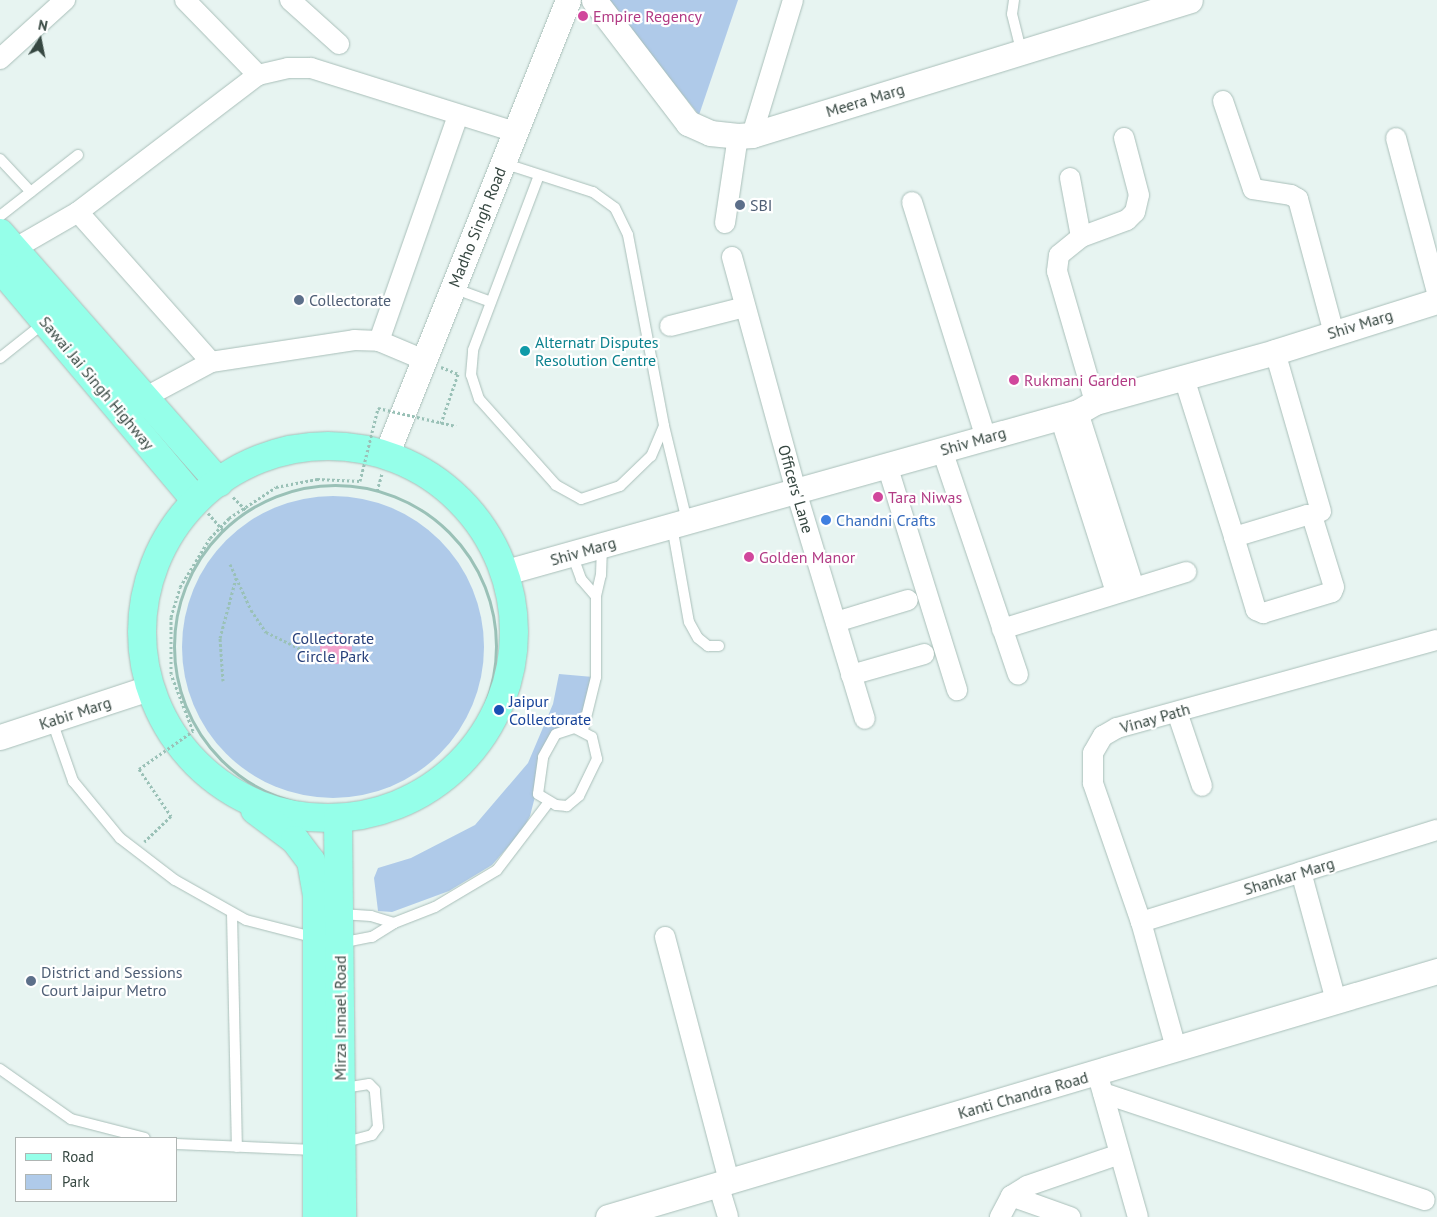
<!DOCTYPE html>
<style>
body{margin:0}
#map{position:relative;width:1437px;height:1217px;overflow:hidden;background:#e7f4f1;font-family:"PT Sans",sans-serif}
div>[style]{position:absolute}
.green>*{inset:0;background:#afcae9}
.round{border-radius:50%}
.water>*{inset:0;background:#f1a2cb}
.path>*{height:3px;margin-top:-1.5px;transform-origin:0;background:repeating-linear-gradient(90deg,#9ac1b7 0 2.5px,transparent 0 5px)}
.path>.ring{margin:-1.5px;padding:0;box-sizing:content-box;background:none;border:3px solid #9ac1b7;border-radius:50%}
.roads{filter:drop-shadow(0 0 1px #a9bfb9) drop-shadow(0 0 1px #a9bfb9)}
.service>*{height:10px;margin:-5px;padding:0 5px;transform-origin:5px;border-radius:5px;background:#fff}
.minor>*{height:20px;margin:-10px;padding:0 10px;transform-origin:10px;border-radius:10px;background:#fff}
.tertiary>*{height:25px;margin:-12.5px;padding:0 12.5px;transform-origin:12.5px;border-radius:12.5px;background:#fff}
.primary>*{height:28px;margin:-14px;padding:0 14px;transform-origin:14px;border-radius:14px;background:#95ffe9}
.primary>.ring{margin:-14px;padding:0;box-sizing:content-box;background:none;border:28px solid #95ffe9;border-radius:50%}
.path-bridge>*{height:3px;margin-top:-1.5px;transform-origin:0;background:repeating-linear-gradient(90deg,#9ac1b7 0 2.5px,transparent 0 5px)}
.dots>*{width:14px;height:14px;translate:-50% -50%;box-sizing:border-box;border:2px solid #fff;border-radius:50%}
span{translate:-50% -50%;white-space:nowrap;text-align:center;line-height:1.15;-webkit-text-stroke:4.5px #fff;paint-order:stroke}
.hotel-label{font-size:16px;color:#b23c85}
.left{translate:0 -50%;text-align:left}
.street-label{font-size:16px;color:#364741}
.service-label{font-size:16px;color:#4e5e75}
.culture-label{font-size:16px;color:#0d838f}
.shop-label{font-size:16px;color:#366cbe}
.park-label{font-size:16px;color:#28407a}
.transit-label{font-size:16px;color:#164399}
.legend{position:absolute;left:15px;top:1137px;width:162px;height:65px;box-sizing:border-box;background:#fff;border:1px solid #afb5b3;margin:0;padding:6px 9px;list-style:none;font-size:15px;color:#364741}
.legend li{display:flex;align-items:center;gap:10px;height:25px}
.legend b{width:25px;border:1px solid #afb5b3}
.north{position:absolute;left:15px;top:15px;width:50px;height:50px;-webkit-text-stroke:4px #fff;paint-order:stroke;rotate:11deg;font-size:14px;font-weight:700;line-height:20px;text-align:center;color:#364741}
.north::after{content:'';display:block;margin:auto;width:18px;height:22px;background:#364741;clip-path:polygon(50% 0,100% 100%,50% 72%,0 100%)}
</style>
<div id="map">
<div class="green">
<div style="clip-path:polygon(606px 0,738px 0,699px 115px)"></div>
<div class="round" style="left:182px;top:496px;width:302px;height:302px"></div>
<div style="clip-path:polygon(559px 674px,593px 677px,587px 715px,558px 735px,546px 754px,530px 816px,522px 831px,492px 865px,449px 891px,392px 912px,378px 911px,374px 878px,378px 868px,411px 858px,475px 825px,528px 763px,553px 704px)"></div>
</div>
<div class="water">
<div class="round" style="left:320px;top:632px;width:32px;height:32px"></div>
</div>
<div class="path">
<div style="left:441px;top:367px;width:18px;rotate:22deg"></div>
<div style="left:458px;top:374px;width:52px;rotate:109.1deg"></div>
<div class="ring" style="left:174px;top:485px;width:319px;height:319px"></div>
<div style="left:377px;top:491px;width:19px;rotate:-74deg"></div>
<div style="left:233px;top:497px;width:20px;rotate:45deg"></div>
<div style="left:208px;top:513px;width:23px;rotate:49deg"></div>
<div style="left:230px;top:564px;width:51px;rotate:65.5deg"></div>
<div style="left:251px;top:610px;width:27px;rotate:56deg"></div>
<div style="left:266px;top:632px;width:43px;rotate:26deg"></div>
<div style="left:223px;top:681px;width:43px;rotate:-94deg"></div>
<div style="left:220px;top:638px;width:62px;rotate:-75.1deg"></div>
<div style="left:139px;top:769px;width:57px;rotate:55.8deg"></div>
<div style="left:171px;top:816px;width:37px;rotate:136deg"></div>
</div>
<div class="roads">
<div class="service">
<div style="left:1014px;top:0;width:14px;rotate:98deg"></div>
<div style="left:1012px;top:14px;width:38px;rotate:76deg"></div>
<div style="left:0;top:159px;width:45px;rotate:46.8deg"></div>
<div style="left:503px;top:163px;width:95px;rotate:17.9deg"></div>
<div style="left:593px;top:192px;width:27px;rotate:36deg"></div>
<div style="left:615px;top:208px;width:30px;rotate:64deg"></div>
<div style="left:628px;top:235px;width:194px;rotate:79.3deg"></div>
<div style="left:664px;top:426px;width:33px;rotate:113deg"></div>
<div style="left:651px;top:456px;width:43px;rotate:135.9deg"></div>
<div style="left:620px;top:486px;width:41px;rotate:161.6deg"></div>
<div style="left:581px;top:499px;width:29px;rotate:-151deg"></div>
<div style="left:556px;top:485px;width:115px;rotate:-131.8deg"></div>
<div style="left:479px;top:399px;width:25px;rotate:-108deg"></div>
<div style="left:471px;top:375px;width:25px;rotate:-85deg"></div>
<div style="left:473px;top:350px;width:187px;rotate:-69.3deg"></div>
<div style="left:0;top:216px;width:99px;rotate:-38deg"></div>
<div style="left:453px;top:288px;width:40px;rotate:20.2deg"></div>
<div style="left:0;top:358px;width:56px;rotate:-38.5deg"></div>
<div style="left:664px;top:426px;width:98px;rotate:76.4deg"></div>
<div style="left:672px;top:526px;width:97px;rotate:80deg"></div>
<div style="left:689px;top:622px;width:18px;rotate:61deg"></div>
<div style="left:698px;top:638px;width:13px;rotate:39deg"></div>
<div style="left:708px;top:646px;width:11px"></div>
<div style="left:572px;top:554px;width:27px;rotate:70deg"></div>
<div style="left:581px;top:579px;width:23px;rotate:49deg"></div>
<div style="left:52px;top:721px;width:64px;rotate:70.7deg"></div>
<div style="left:73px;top:781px;width:74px;rotate:50.5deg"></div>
<div style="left:120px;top:838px;width:69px;rotate:37.4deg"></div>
<div style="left:175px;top:880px;width:81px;rotate:29.4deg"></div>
<div style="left:246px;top:920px;width:72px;rotate:14.4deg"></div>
<div style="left:575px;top:728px;width:19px;rotate:28deg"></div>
<div style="left:592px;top:737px;width:23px;rotate:77deg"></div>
<div style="left:597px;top:759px;width:41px;rotate:115.9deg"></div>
<div style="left:579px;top:796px;width:16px;rotate:140deg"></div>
<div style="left:567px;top:806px;width:11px;rotate:-175deg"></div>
<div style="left:556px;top:805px;width:21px;rotate:-149deg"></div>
<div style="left:538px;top:794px;width:37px;rotate:-82deg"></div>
<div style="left:543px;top:757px;width:26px;rotate:-61deg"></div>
<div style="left:556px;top:734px;width:20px;rotate:-18deg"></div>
<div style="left:583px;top:730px;width:55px;rotate:-76.2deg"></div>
<div style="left:596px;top:677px;width:81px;rotate:-90deg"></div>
<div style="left:596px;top:596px;width:22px;rotate:-77deg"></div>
<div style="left:601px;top:575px;width:29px;rotate:-88deg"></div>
<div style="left:232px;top:913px;width:234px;rotate:88.8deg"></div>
<div style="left:341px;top:914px;width:30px;rotate:4deg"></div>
<div style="left:371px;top:916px;width:24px;rotate:17deg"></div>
<div style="left:340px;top:943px;width:33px;rotate:-11deg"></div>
<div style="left:372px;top:937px;width:26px;rotate:-32deg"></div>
<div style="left:394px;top:923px;width:44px;rotate:-21.3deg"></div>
<div style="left:435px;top:907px;width:72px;rotate:-30.8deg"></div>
<div style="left:497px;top:870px;width:84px;rotate:-52.7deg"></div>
<div style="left:0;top:1069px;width:87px;rotate:35.2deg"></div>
<div style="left:71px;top:1119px;width:76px;rotate:14.4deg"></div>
<div style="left:342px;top:1143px;width:31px;rotate:-15deg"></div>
<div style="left:372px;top:1135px;width:10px;rotate:-53deg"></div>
<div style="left:378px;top:1127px;width:37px;rotate:-95deg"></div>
<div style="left:375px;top:1090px;width:8px;rotate:-135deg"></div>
<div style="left:369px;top:1084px;width:26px;rotate:171deg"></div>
<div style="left:176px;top:1144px;width:139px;rotate:2.5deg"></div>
</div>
<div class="minor">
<div style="left:185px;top:0;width:105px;rotate:45.8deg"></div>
<div style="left:290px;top:0;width:66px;rotate:41.9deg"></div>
<div style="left:0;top:59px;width:88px;rotate:-42.2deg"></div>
<div style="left:1223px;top:101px;width:93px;rotate:71.2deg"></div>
<div style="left:1253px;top:189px;width:38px;rotate:9deg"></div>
<div style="left:1291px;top:195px;width:8px;rotate:30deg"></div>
<div style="left:1298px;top:199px;width:139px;rotate:75deg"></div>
<div style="left:752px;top:135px;width:141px;rotate:-73.1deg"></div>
<div style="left:1396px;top:138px;width:159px;rotate:75.1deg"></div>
<div style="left:1070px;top:178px;width:60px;rotate:79.4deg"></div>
<div style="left:912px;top:202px;width:247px;rotate:72.6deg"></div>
<div style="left:78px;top:212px;width:200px;rotate:48.4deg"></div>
<div style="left:725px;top:223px;width:88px;rotate:-81.5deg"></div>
<div style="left:14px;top:249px;width:74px;rotate:-30deg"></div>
<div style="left:78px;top:212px;width:226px;rotate:-37.3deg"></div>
<div style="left:258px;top:75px;width:31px;rotate:-13deg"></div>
<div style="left:288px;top:68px;width:23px"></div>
<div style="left:311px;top:68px;width:214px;rotate:17.4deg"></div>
<div style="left:732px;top:257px;width:243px;rotate:74.7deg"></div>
<div style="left:796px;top:491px;width:238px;rotate:73.2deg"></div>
<div style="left:670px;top:326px;width:77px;rotate:-14.2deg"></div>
<div style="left:379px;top:341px;width:239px;rotate:-70.7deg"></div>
<div style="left:1275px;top:352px;width:166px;rotate:73.9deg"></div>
<div style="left:1184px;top:378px;width:167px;rotate:72.5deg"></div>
<div style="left:1234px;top:537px;width:76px;rotate:73.2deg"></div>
<div style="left:1256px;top:610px;width:8px;rotate:23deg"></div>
<div style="left:1263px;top:613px;width:72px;rotate:-16.9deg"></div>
<div style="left:1332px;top:592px;width:5px;rotate:-68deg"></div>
<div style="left:1334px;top:587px;width:74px;rotate:-107.2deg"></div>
<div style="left:1312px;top:516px;width:5px;rotate:-169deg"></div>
<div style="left:1307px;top:515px;width:76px;rotate:163.2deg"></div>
<div style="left:144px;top:398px;width:76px;rotate:-28.2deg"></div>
<div style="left:211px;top:362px;width:145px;rotate:-8.7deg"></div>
<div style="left:354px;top:340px;width:25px;rotate:2deg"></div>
<div style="left:379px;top:341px;width:49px;rotate:22.9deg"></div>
<div style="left:1095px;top:402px;width:136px;rotate:-106.2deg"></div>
<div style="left:1057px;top:271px;width:16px;rotate:-83deg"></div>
<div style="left:1059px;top:255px;width:28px;rotate:-39deg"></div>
<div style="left:1081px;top:237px;width:49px;rotate:-20.3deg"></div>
<div style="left:1127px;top:220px;width:11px;rotate:-45deg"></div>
<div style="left:1135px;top:212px;width:17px;rotate:-77deg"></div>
<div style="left:1139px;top:195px;width:59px;rotate:-104.7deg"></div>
<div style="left:1078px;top:412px;width:184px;rotate:72.3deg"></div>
<div style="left:1060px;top:417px;width:184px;rotate:72.3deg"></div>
<div style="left:942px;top:450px;width:237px;rotate:71.3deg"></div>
<div style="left:887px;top:465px;width:236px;rotate:72.7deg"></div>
<div style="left:836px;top:622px;width:75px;rotate:-17deg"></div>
<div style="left:1002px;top:629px;width:193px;rotate:-17.2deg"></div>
<div style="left:851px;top:675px;width:76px;rotate:-16deg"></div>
<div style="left:1177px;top:712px;width:78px;rotate:71.3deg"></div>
<div style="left:1301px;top:872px;width:134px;rotate:74.8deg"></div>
<div style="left:1141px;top:922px;width:310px;rotate:-17.3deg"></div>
<div style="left:665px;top:937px;width:252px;rotate:75.3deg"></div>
<div style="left:1176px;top:1048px;width:131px;rotate:-105.5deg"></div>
<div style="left:1141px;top:922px;width:147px;rotate:-109.1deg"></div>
<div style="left:1093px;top:783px;width:30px;rotate:-90deg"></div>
<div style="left:1093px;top:753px;width:20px;rotate:-60deg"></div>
<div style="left:1103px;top:736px;width:16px;rotate:-30deg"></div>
<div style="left:1117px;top:728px;width:332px;rotate:-15.4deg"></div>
<div style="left:1100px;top:1083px;width:139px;rotate:74.2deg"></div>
<div style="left:1103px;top:1093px;width:339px;rotate:18.4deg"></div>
<div style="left:718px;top:1184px;width:34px;rotate:73deg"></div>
<div style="left:1011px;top:1196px;width:63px;rotate:19.6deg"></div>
<div style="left:1000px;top:1217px;width:24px;rotate:-62deg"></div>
<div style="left:1011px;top:1196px;width:19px;rotate:-32deg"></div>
<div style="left:1027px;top:1186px;width:98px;rotate:-19deg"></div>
</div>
<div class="tertiary">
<div style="left:594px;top:0;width:155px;rotate:52.6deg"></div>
<div style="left:688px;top:123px;width:24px;rotate:24deg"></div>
<div style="left:710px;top:133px;width:28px;rotate:6deg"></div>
<div style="left:738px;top:136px;width:14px;rotate:-4deg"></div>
<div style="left:752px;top:135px;width:458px;rotate:-17.1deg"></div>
<div style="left:386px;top:455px;width:490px;rotate:-68.2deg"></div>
<div style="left:506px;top:572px;width:594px;rotate:-15.63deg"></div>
<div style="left:1078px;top:412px;width:20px;rotate:-30deg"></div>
<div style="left:1095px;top:402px;width:187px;rotate:-15.5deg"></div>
<div style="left:1275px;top:352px;width:170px;rotate:-17.5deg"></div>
<div style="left:0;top:737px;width:157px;rotate:-18.2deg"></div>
<div style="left:608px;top:1217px;width:865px;rotate:-16.53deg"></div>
</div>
<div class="primary">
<div style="left:0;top:233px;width:332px;rotate:48.7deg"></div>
<div style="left:0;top:268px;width:301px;rotate:49.9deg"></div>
<div class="ring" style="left:142px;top:446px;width:344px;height:344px"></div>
<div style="left:255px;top:810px;width:50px;rotate:36.9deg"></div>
<div style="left:295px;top:840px;width:26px;rotate:53deg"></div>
<div style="left:311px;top:861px;width:34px;rotate:80deg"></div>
<div style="left:317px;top:894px;width:323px;rotate:90deg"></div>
<div style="left:338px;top:818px;width:399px;rotate:89.4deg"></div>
</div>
</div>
<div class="path-bridge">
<div style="left:139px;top:769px;width:66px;rotate:-35.1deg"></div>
<div style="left:193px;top:731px;width:61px;rotate:-111.1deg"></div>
<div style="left:171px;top:674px;width:57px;rotate:-90deg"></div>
<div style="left:171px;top:617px;width:31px;rotate:-73deg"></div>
<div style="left:180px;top:587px;width:57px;rotate:-58.5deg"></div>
<div style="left:210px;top:538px;width:28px;rotate:-46deg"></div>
<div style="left:229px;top:518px;width:56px;rotate:-33.4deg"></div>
<div style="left:276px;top:487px;width:42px;rotate:-11deg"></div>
<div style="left:317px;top:479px;width:43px;rotate:2.7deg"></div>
<div style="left:360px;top:481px;width:75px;rotate:-76.1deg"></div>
<div style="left:378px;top:408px;width:80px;rotate:13deg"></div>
</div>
<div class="dots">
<div style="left:583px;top:16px;background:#d1479c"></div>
<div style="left:740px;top:205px;background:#5c6f8a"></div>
<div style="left:299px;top:300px;background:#5c6f8a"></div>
<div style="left:525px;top:351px;background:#0f9aa8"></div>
<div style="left:1014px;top:380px;background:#d1479c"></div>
<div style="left:878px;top:497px;background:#d1479c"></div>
<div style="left:826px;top:520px;background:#3f7fe0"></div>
<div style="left:749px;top:557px;background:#d1479c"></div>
<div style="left:499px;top:710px;background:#1a4fb4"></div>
<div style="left:31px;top:981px;background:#5c6f8a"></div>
</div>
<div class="hotel-label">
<span class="left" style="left:593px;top:16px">Empire Regency</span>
<span class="left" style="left:1024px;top:380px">Rukmani Garden</span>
<span class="left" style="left:888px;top:497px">Tara Niwas</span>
<span class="left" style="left:759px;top:557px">Golden Manor</span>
</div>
<div class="street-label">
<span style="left:865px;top:100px;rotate:-17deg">Meera Marg</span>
<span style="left:477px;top:227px;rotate:-68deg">Madho Singh Road</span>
<span style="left:1360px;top:324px;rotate:-17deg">Shiv Marg</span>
<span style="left:97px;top:383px;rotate:50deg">Sawai Jai Singh Highway</span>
<span style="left:973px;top:441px;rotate:-16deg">Shiv Marg</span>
<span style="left:796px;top:489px;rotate:74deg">Officers' Lane</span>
<span style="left:583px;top:551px;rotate:-16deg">Shiv Marg</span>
<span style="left:75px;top:713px;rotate:-18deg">Kabir Marg</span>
<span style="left:1155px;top:718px;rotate:-16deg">Vinay Path</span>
<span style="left:1289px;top:876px;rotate:-17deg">Shankar Marg</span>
<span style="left:340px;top:1018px;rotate:-90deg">Mirza Ismael Road</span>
<span style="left:1023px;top:1095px;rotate:-16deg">Kanti Chandra Road</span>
</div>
<div class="service-label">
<span class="left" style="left:750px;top:205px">SBI</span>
<span class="left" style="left:309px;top:300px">Collectorate</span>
<span class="left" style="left:41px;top:981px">District and Sessions<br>Court Jaipur Metro</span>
</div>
<div class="culture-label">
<span class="left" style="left:535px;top:351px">Alternatr Disputes<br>Resolution Centre</span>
</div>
<div class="shop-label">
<span class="left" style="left:836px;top:520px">Chandni Crafts</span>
</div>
<div class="park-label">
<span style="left:333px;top:647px">Collectorate<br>Circle Park</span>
</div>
<div class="transit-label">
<span class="left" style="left:509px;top:710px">Jaipur<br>Collectorate</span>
</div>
<ul class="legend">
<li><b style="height:6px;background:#95ffe9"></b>Road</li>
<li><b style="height:14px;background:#afcae9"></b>Park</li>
</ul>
<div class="north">N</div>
</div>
